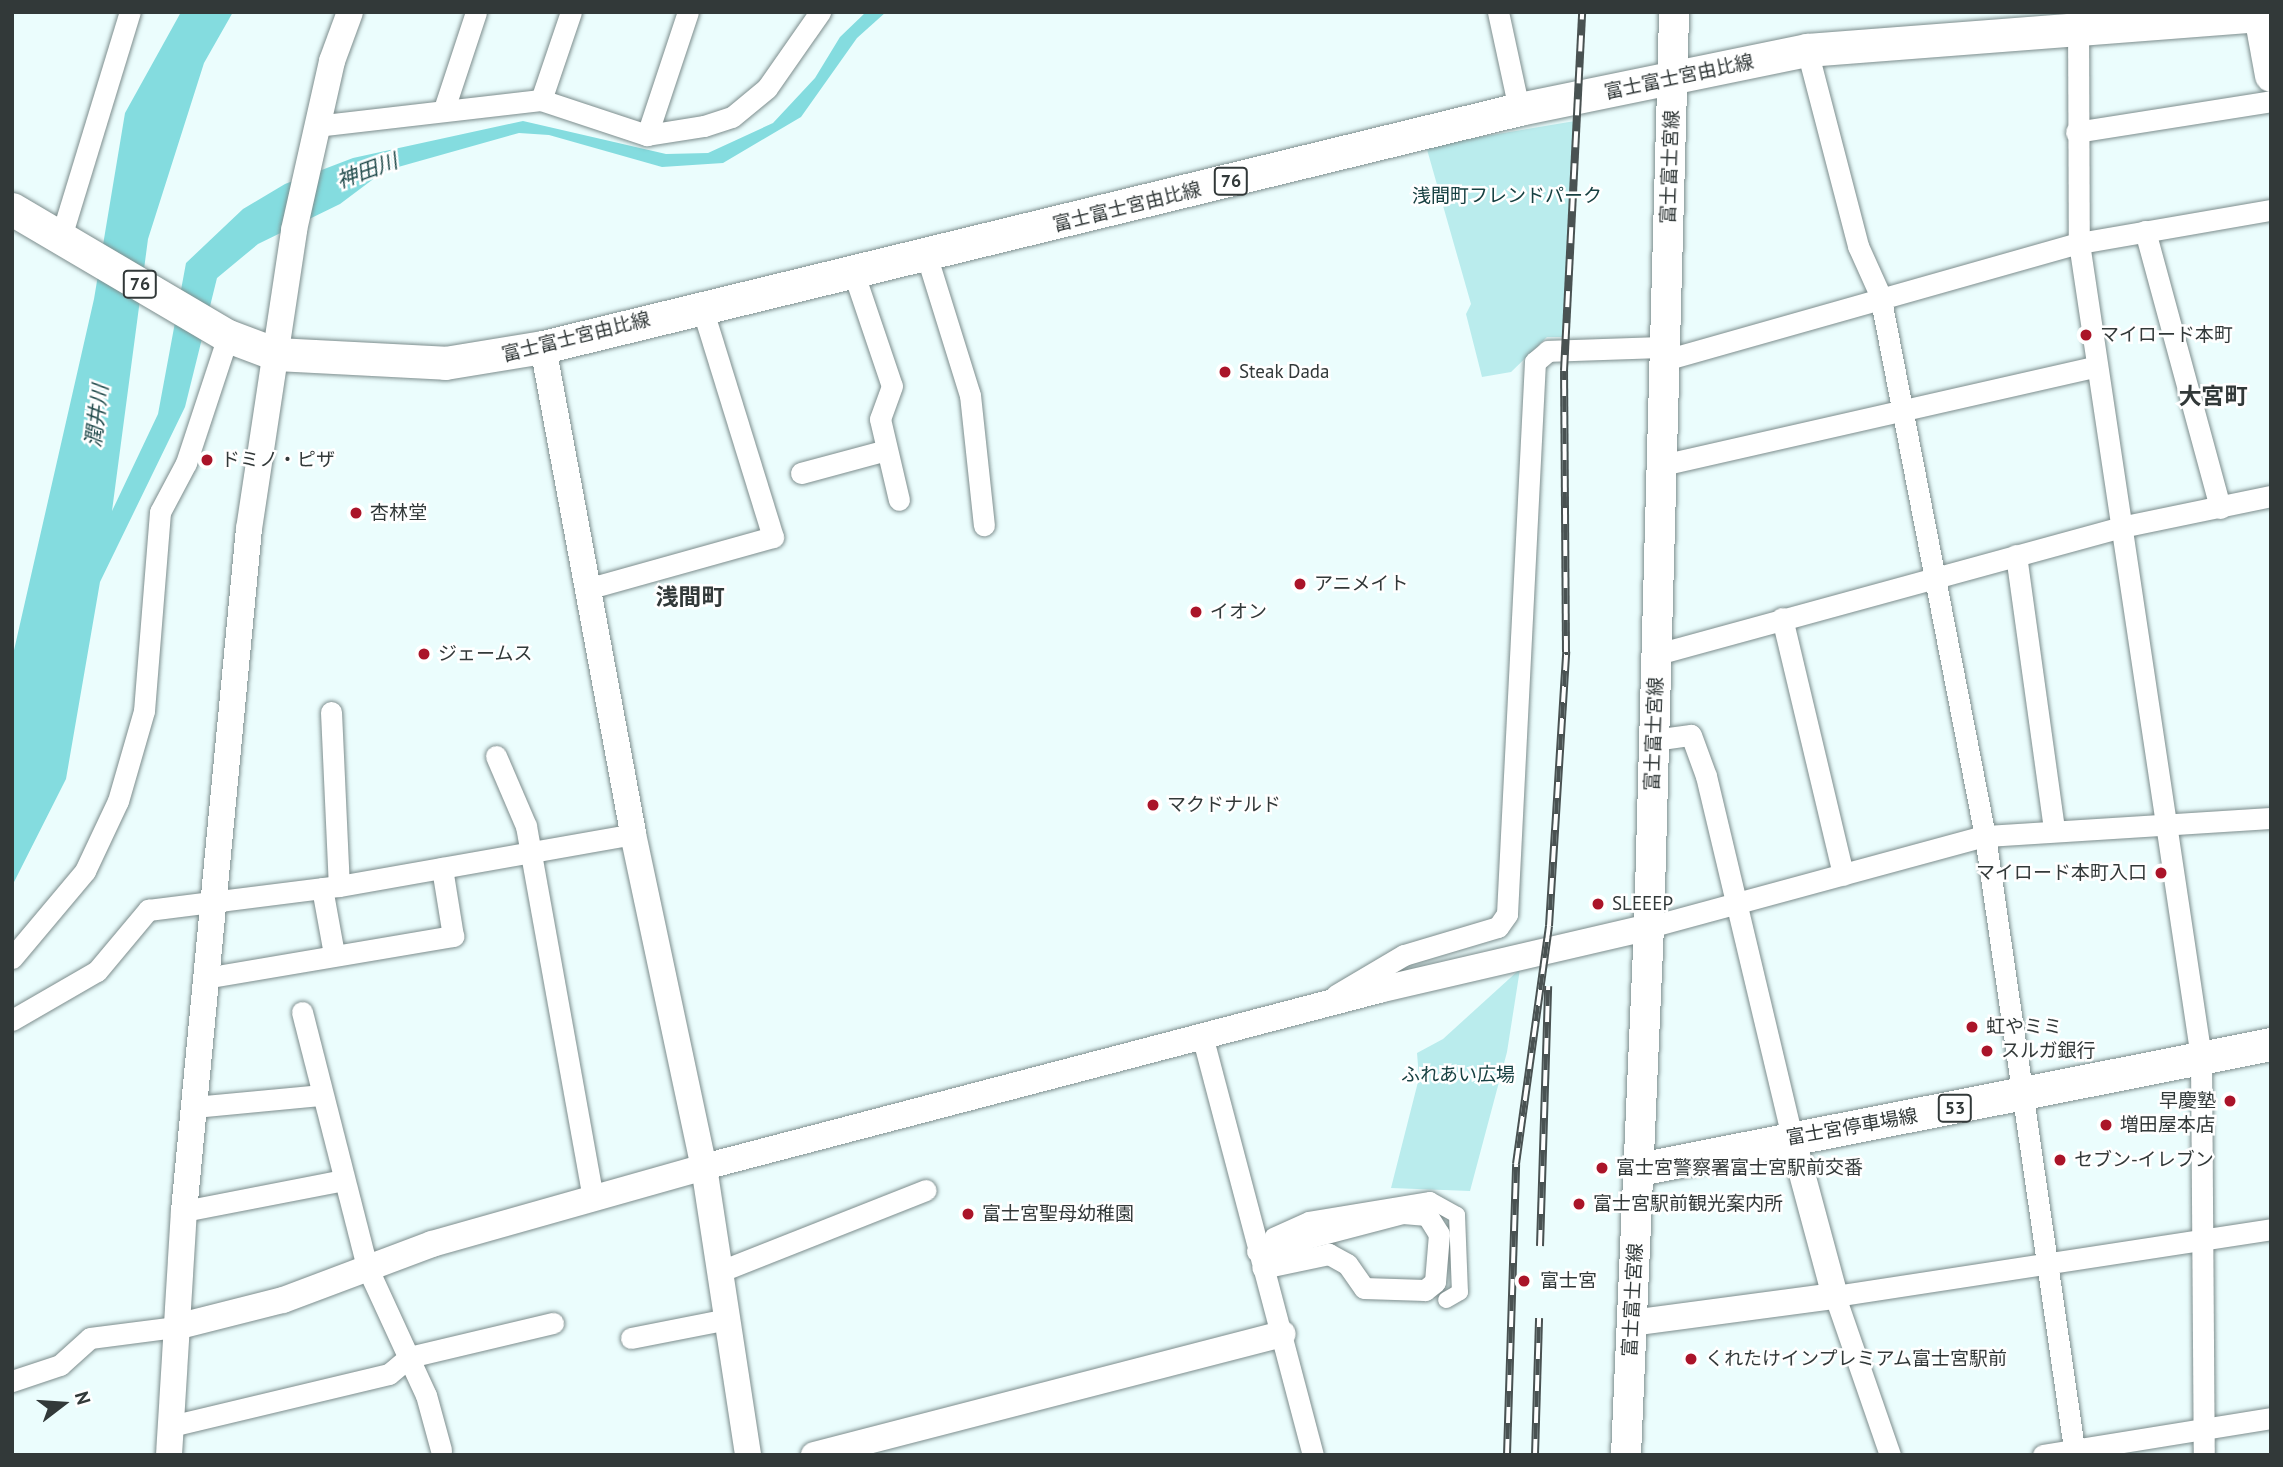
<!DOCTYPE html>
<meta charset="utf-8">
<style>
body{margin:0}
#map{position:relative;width:2283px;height:1467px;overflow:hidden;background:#ebfdfd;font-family:"PT Sans","Noto Sans JP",sans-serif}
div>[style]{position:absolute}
.green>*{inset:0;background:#baeced}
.water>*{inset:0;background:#84dcdf}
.roads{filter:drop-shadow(0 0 2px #7d8d8d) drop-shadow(0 0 2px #7d8d8d)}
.pedestrian>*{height:16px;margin:-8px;padding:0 8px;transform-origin:8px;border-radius:8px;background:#fff}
.minor>*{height:21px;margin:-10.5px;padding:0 10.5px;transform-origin:10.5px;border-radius:10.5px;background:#fff}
.tertiary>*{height:26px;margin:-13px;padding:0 13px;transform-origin:13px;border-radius:13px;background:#fff}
.secondary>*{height:30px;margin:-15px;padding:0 15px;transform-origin:15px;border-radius:15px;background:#fff}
.primary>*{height:33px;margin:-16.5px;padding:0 16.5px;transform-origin:16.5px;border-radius:16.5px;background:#fff}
.rail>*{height:8px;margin-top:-4px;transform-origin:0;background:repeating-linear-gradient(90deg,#fff 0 16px,#495252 0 32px);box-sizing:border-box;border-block:2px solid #495252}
.dots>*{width:19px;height:19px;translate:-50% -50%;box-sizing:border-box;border:4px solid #fff;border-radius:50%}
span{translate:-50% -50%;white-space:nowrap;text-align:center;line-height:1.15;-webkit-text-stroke:5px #fff;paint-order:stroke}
.shield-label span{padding:2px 5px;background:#fff;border:2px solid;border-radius:5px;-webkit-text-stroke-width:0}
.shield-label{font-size:18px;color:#323939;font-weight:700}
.street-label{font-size:19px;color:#323939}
.park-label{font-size:19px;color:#174142}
.poi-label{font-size:19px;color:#323939}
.left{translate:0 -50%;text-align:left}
.right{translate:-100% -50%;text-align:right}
.water-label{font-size:21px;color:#1f494a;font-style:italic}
.quarter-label{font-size:23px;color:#323939;font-weight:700}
.frame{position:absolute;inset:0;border:14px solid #323939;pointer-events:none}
.north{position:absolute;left:28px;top:1369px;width:70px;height:70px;-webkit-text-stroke:5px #fff;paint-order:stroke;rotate:73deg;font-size:19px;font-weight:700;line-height:28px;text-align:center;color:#323939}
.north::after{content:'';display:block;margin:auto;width:24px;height:32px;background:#323939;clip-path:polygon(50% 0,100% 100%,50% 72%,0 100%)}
</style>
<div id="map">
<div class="green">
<div style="clip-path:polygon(1575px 121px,1565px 337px,1547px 337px,1511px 372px,1482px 377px,1466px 314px,1471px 304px,1426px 146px)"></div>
<div style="clip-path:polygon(1520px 969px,1507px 1052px,1470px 1191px,1391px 1188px,1419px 1078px,1417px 1053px,1443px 1039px)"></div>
</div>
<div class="water">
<div style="clip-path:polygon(181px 12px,233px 12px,204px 63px,148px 239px,112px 511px,158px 414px,186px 263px,243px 209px,285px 184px,353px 158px,523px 121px,666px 154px,708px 153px,773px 123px,815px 78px,840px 37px,866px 12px,886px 12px,857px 38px,801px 117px,723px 163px,662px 167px,549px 135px,519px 133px,384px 171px,340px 204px,258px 244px,217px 278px,185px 407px,100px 582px,66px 779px,12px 886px,12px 659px,94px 299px,125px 113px)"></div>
</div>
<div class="roads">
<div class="pedestrian">
<div style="left:1273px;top:1236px;width:39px;rotate:-24deg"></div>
<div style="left:1309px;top:1220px;width:123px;rotate:-9.4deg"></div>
<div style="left:1430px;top:1200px;width:31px;rotate:29deg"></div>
<div style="left:1457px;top:1215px;width:77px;rotate:87.8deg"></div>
<div style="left:1460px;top:1292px;width:16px;rotate:150deg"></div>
</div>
<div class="minor">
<div style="left:1498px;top:12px;width:99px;rotate:77.8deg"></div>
<div style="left:2078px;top:12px;width:231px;rotate:89.8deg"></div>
<div style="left:2079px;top:243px;width:823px;rotate:81.48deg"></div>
<div style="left:2201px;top:1057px;width:398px;rotate:89.6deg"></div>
<div style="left:1807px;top:50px;width:203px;rotate:75.4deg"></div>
<div style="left:1858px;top:246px;width:54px;rotate:65.8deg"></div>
<div style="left:1880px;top:295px;width:551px;rotate:79.02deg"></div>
<div style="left:1985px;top:836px;width:626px;rotate:81.73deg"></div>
<div style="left:541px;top:100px;width:93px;rotate:-71.2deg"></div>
<div style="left:444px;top:109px;width:102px;rotate:-71.7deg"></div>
<div style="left:316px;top:126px;width:226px;rotate:-6.6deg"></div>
<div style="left:541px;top:100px;width:112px;rotate:18.3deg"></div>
<div style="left:647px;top:135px;width:58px;rotate:-9deg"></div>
<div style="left:704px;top:126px;width:29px;rotate:-18deg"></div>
<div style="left:732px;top:117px;width:45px;rotate:-39.6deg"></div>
<div style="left:767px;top:88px;width:93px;rotate:-55.1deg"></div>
<div style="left:2076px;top:132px;width:197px;rotate:-9deg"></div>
<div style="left:647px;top:135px;width:130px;rotate:-71.6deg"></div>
<div style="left:2145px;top:231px;width:287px;rotate:74.8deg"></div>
<div style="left:61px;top:237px;width:235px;rotate:-73deg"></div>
<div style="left:926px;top:254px;width:148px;rotate:72.7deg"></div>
<div style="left:970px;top:395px;width:131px;rotate:83.9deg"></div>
<div style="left:853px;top:271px;width:121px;rotate:71.3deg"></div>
<div style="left:892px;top:386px;width:35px;rotate:110deg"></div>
<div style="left:880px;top:419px;width:83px;rotate:76.8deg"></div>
<div style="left:1665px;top:360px;width:430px;rotate:-15.8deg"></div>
<div style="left:2079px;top:243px;width:195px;rotate:-9.8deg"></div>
<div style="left:1662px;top:465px;width:446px;rotate:-12.8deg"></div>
<div style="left:801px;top:473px;width:88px;rotate:-15.1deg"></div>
<div style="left:2016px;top:555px;width:278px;rotate:82.1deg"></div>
<div style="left:590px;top:588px;width:190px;rotate:-15.6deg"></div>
<div style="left:773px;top:537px;width:244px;rotate:-107.2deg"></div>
<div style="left:1782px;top:618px;width:264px;rotate:76.6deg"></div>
<div style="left:1657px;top:654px;width:481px;rotate:-15.3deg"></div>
<div style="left:2121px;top:527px;width:153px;rotate:-11.7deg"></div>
<div style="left:331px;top:712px;width:174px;rotate:87.4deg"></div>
<div style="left:1654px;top:740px;width:37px;rotate:-8deg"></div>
<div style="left:1691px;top:735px;width:44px;rotate:69.9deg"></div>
<div style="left:1706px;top:776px;width:371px;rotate:76.6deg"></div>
<div style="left:496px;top:756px;width:76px;rotate:66.8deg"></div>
<div style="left:526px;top:826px;width:378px;rotate:79.8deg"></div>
<div style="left:322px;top:888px;width:67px;rotate:79.7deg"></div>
<div style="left:1649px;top:927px;width:348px;rotate:-15.2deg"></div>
<div style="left:1985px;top:836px;width:287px;rotate:-3.6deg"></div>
<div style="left:12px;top:958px;width:114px;rotate:-50deg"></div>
<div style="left:85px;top:871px;width:77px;rotate:-64.8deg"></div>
<div style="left:118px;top:801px;width:94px;rotate:-73.9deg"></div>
<div style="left:144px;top:711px;width:200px;rotate:-85.4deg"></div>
<div style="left:160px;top:512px;width:55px;rotate:-62deg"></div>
<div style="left:186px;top:463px;width:134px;rotate:-71.7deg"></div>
<div style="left:205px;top:978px;width:252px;rotate:-9.6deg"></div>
<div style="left:453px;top:936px;width:69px;rotate:-99.2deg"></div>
<div style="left:1336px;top:995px;width:79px;rotate:-30.5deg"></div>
<div style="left:1404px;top:955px;width:98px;rotate:-16.6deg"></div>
<div style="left:1498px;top:927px;width:16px;rotate:-55deg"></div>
<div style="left:1507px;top:914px;width:553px;rotate:-87.1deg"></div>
<div style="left:1535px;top:362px;width:17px;rotate:-40deg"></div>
<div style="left:1548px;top:351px;width:117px;rotate:-2deg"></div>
<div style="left:302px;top:1012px;width:263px;rotate:75.7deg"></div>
<div style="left:367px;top:1267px;width:141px;rotate:65.3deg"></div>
<div style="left:426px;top:1395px;width:57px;rotate:74.7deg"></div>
<div style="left:12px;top:1020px;width:98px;rotate:-30deg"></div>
<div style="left:97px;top:971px;width:80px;rotate:-50.1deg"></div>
<div style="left:148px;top:910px;width:193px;rotate:-7.2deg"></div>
<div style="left:339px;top:886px;width:299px;rotate:-10deg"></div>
<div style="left:1203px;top:1039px;width:430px;rotate:75.2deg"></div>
<div style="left:194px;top:1107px;width:129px;rotate:-5.4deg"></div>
<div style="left:184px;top:1211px;width:162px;rotate:-11deg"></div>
<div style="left:1257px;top:1251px;width:151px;rotate:-14.6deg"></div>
<div style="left:1403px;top:1213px;width:24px;rotate:5deg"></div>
<div style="left:1427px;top:1215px;width:22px;rotate:58deg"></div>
<div style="left:1439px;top:1234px;width:48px;rotate:94.8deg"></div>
<div style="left:1435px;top:1282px;width:13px;rotate:141deg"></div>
<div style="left:1425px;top:1290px;width:61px;rotate:-178.1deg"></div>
<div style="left:1364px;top:1288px;width:29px;rotate:-125deg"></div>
<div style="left:1347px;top:1264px;width:21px;rotate:-151deg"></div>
<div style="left:1329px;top:1254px;width:68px;rotate:168.2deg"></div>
<div style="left:721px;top:1271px;width:220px;rotate:-21.6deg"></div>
<div style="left:631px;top:1338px;width:99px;rotate:-11.1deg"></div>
<div style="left:12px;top:1381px;width:51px;rotate:-18.4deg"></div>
<div style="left:60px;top:1365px;width:40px;rotate:-42deg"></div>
<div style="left:90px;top:1338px;width:87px;rotate:-7.3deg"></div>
<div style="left:171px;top:1426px;width:224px;rotate:-13.4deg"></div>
<div style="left:389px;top:1374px;width:26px;rotate:-40deg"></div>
<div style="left:409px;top:1357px;width:148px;rotate:-13.3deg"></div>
<div style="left:1890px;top:1455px;width:168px;rotate:-109.1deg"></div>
<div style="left:1835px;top:1296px;width:441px;rotate:-8.7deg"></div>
<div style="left:2043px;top:1455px;width:231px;rotate:-9.2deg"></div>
</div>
<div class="tertiary">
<div style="left:543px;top:347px;width:495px;rotate:79.5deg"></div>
<div style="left:633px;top:834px;width:340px;rotate:78deg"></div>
<div style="left:704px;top:1167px;width:291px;rotate:81.3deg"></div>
<div style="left:1632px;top:1323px;width:205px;rotate:-7.6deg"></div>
<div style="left:1835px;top:1296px;width:165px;rotate:-105.1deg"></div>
<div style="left:176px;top:1327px;width:110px;rotate:-14.2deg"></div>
<div style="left:283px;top:1300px;width:159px;rotate:-20.6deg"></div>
<div style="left:432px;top:1244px;width:283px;rotate:-15.8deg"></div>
<div style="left:704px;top:1167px;width:698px;rotate:-14.69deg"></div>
<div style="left:1379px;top:990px;width:277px;rotate:-13.1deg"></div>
<div style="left:169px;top:1455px;width:244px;rotate:-86.5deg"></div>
<div style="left:184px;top:1211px;width:685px;rotate:-84.56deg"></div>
<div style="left:249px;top:529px;width:302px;rotate:-81.4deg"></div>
<div style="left:294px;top:230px;width:173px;rotate:-77.3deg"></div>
<div style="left:332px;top:61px;width:52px;rotate:-69.8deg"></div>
<div style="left:814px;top:1455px;width:484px;rotate:-14.5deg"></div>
</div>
<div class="secondary">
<div style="left:1626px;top:1455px;width:529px;rotate:-87.51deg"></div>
<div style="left:1649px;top:927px;width:915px;rotate:-88.43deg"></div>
</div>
<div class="primary">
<div style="left:12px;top:209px;width:251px;rotate:30.5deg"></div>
<div style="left:228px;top:336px;width:51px;rotate:20.6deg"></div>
<div style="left:276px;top:354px;width:169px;rotate:3deg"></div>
<div style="left:445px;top:363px;width:99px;rotate:-9.3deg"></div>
<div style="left:543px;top:347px;width:1005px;rotate:-13.7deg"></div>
<div style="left:1519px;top:109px;width:294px;rotate:-11.6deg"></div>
<div style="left:1807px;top:50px;width:454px;rotate:-4.4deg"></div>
<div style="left:2260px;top:15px;width:61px;rotate:79.6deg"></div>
<div style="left:1639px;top:1169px;width:644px;rotate:-11.19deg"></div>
</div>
</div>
<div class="rail">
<div style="left:1540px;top:1246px;width:260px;rotate:-88.2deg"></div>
<div style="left:1507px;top:1455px;width:291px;rotate:-88.2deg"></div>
<div style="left:1516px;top:1164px;width:240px;rotate:-82.1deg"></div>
<div style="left:1549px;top:926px;width:275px;rotate:-86.4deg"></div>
<div style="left:1566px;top:652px;width:281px;rotate:-90.4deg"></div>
<div style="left:1564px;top:371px;width:359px;rotate:-87.1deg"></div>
<div style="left:1535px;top:1455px;width:137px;rotate:-88.3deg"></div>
</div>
<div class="dots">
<div style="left:2086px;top:335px;background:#aa1429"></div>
<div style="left:1225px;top:372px;background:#aa1429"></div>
<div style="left:207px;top:460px;background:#aa1429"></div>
<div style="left:356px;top:513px;background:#aa1429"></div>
<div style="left:1300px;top:584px;background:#aa1429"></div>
<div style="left:1196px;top:612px;background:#aa1429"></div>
<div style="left:424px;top:654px;background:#aa1429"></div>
<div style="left:1153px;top:805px;background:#aa1429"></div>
<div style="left:2161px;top:873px;background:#aa1429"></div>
<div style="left:1598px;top:904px;background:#aa1429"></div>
<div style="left:1972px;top:1027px;background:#aa1429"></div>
<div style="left:1987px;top:1051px;background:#aa1429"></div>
<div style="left:2230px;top:1101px;background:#aa1429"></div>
<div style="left:2106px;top:1125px;background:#aa1429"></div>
<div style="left:2060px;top:1160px;background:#aa1429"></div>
<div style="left:1602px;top:1168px;background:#aa1429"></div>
<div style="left:1579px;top:1204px;background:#aa1429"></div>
<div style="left:968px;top:1214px;background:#aa1429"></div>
<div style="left:1524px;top:1281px;background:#aa1429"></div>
<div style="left:1691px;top:1359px;background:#aa1429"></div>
</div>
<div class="shield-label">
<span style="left:1231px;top:181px">76</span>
<span style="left:140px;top:284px">76</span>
<span style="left:1955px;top:1108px">53</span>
</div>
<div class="street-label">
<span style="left:1679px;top:77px;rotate:-12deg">富士富士宮由比線</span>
<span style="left:1670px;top:167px;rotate:-88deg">富士富士宮線</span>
<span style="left:1127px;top:207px;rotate:-14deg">富士富士宮由比線</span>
<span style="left:576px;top:337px;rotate:-14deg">富士富士宮由比線</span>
<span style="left:1654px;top:734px;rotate:-88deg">富士富士宮線</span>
<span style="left:1852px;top:1127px;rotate:-10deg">富士宮停車場線</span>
<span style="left:1633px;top:1300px;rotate:-87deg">富士富士宮線</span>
</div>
<div class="park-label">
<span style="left:1507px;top:196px">浅間町フレンドパーク</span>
<span style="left:1458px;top:1075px">ふれあい広場</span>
</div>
<div class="poi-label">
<span class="left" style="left:2100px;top:335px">マイロード本町</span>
<span class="left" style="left:1239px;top:372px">Steak Dada</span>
<span class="left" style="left:221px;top:460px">ドミノ・ピザ</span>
<span class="left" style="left:370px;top:513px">杏林堂</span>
<span class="left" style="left:1314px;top:584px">アニメイト</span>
<span class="left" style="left:1210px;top:612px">イオン</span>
<span class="left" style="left:438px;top:654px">ジェームス</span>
<span class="left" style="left:1167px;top:805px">マクドナルド</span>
<span class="right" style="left:2147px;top:873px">マイロード本町入口</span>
<span class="left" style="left:1612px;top:904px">SLEEEP</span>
<span class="left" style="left:1986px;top:1027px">虹やミミ</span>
<span class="left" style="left:2001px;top:1051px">スルガ銀行</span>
<span class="right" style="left:2216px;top:1101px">早慶塾</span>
<span class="left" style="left:2120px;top:1125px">増田屋本店</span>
<span class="left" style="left:2074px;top:1160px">セブン-イレブン</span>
<span class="left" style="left:1616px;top:1168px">富士宮警察署富士宮駅前交番</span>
<span class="left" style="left:1593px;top:1204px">富士宮駅前観光案内所</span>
<span class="left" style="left:982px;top:1214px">富士宮聖母幼稚園</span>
<span class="left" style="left:1540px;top:1281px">富士宮</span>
<span class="left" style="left:1705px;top:1359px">くれたけインプレミアム富士宮駅前</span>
</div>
<div class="water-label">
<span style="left:367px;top:171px;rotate:-20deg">神田川</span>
<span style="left:97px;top:416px;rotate:-83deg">潤井川</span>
</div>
<div class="quarter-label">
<span style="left:2213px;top:396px">大宮町</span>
<span style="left:690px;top:597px">浅間町</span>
</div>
<div class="frame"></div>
<div class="north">N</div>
</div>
